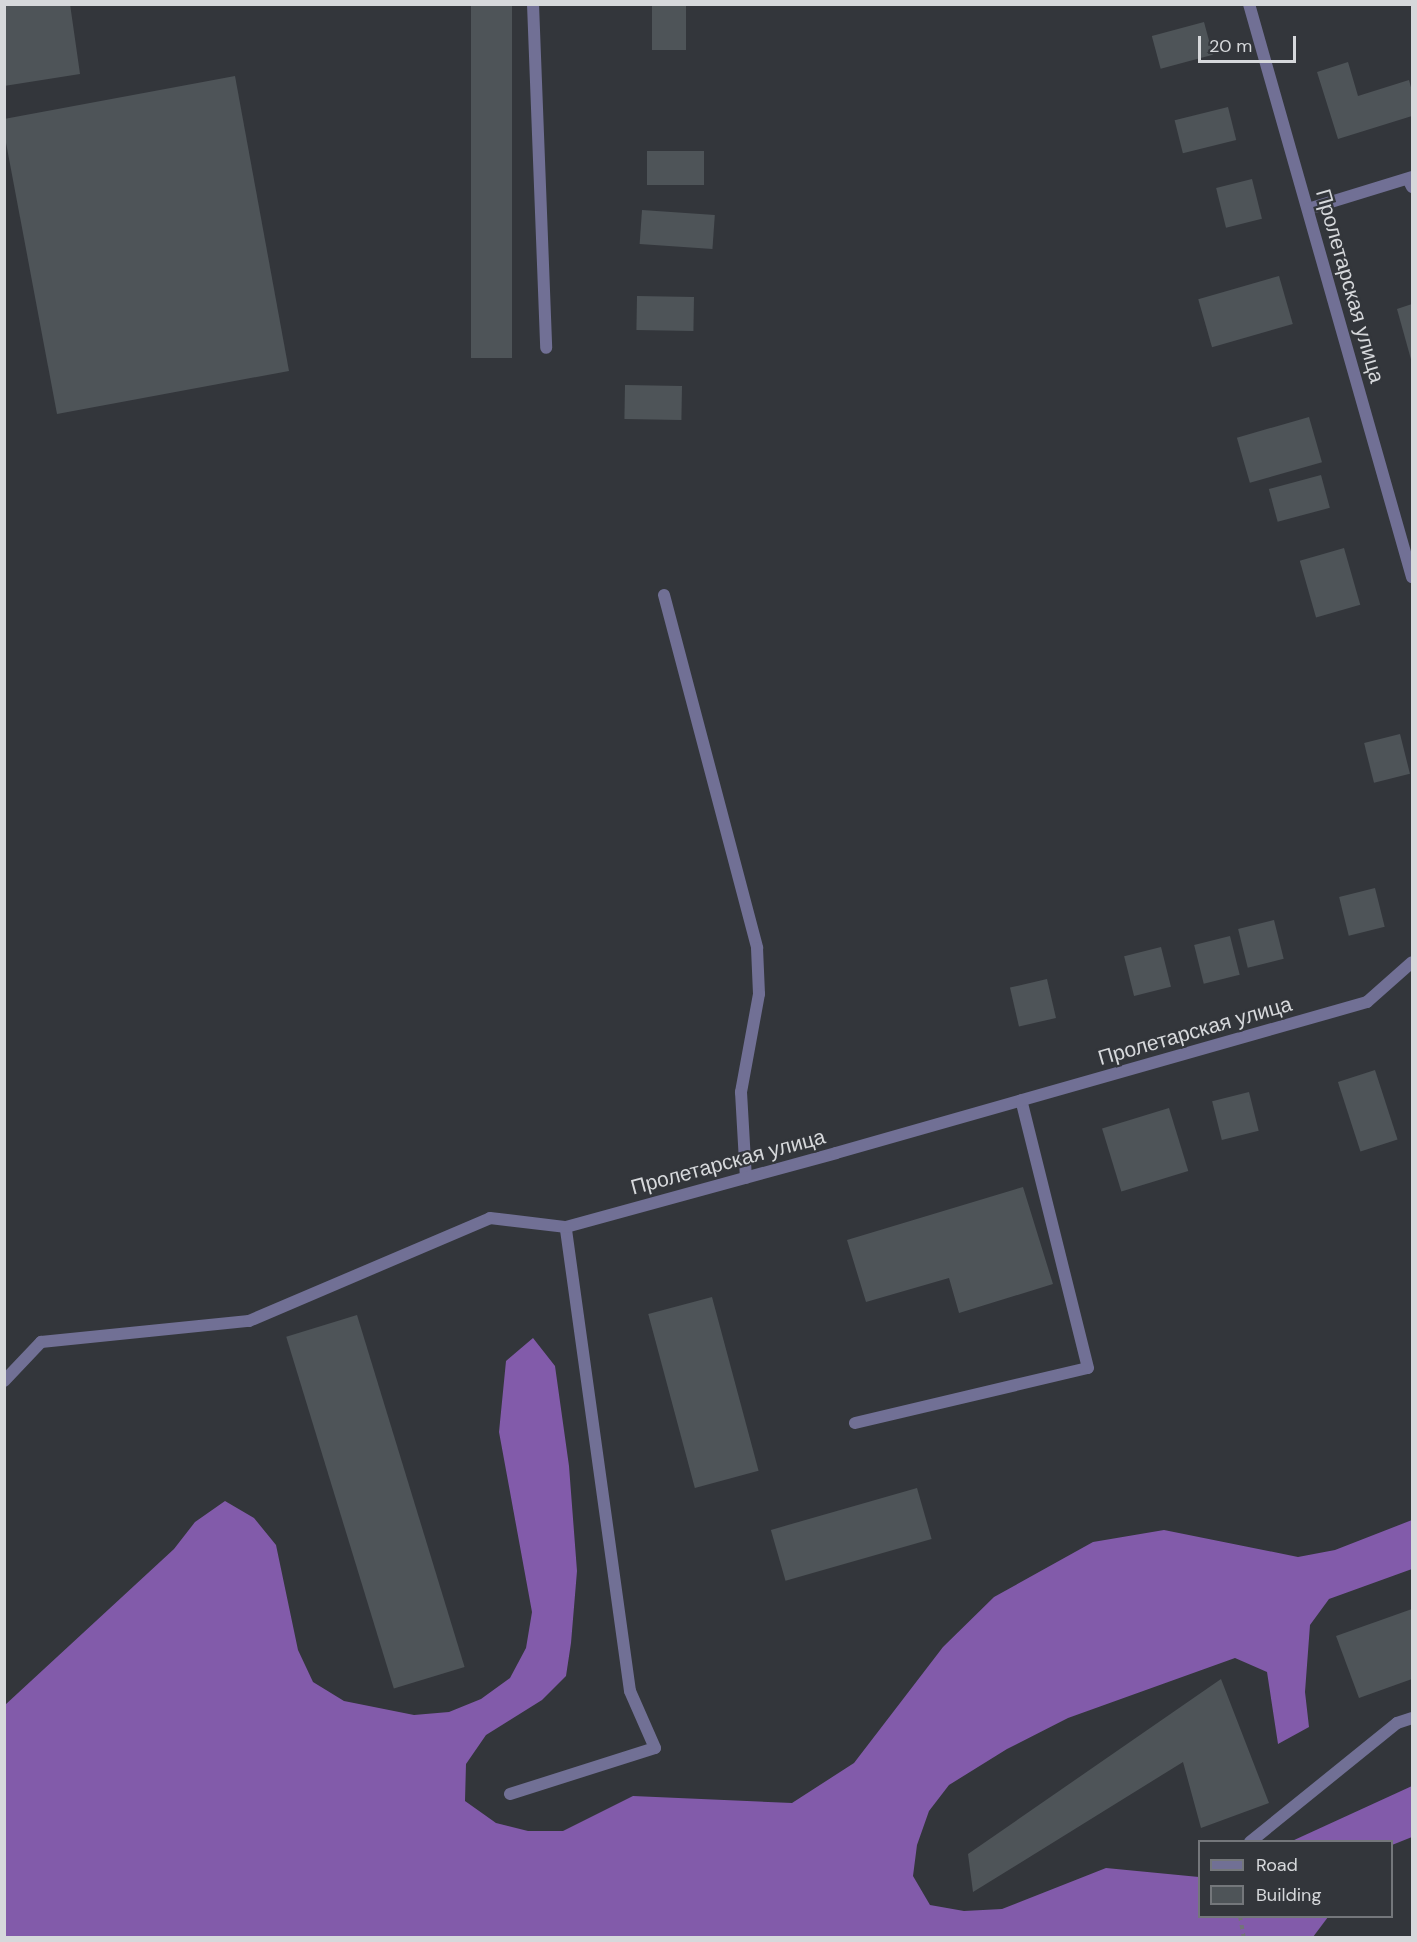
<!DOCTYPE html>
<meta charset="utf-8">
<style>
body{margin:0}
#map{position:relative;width:1417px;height:1942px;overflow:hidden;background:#33363b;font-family:"DM Sans",sans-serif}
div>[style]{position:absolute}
.forest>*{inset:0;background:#825baa}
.building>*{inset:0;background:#4e5458;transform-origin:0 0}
.path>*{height:4px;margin-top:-2px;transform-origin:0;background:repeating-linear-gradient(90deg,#727479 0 4.5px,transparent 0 9px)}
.lane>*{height:12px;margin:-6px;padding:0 6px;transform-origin:6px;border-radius:6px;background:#717095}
.street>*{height:12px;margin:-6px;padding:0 6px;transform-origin:6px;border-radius:6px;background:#717095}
span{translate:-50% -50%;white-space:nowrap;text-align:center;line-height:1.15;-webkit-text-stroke:4.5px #33363b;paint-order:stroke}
.street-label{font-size:21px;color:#d6d8db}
.frame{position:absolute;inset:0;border:6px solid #d6d8db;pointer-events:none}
.legend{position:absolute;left:1198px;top:1840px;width:195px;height:78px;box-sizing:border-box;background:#33363b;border:2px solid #74777b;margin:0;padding:8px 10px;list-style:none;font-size:18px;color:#d6d8db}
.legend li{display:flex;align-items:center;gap:12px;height:30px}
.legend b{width:30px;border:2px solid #74777b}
.scale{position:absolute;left:1198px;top:36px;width:98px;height:27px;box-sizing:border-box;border:3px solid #d6d8db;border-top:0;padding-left:8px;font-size:18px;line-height:21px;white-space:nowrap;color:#d6d8db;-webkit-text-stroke:4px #33363b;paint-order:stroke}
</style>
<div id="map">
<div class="forest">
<div style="clip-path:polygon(533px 1338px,555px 1366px,569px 1466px,577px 1571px,571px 1643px,566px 1676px,542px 1700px,486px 1735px,466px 1764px,465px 1801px,496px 1823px,528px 1831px,563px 1831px,633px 1796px,792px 1803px,854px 1763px,943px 1647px,994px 1597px,1093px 1542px,1164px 1530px,1298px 1557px,1335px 1550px,1412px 1520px,1412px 1569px,1329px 1599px,1310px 1625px,1305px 1692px,1309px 1727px,1278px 1744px,1267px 1672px,1235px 1658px,1068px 1718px,1007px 1749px,949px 1785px,929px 1811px,917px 1845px,913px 1876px,930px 1905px,964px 1911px,1002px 1909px,1106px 1868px,1199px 1877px,1200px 1916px,1328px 1917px,1313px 1937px,5px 1937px,5px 1705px,174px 1549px,195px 1522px,225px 1501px,254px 1518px,276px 1545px,298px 1650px,313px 1682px,344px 1701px,414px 1715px,449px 1712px,481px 1699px,510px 1678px,526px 1648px,532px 1612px,499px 1432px,506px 1361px)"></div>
<div style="clip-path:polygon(1412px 1786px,1412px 1837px,1392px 1845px,1392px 1842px,1292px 1841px)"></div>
</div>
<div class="building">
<div style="clip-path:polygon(4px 4px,70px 4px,80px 74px,4px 86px)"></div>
<div style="left:471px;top:4px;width:41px;height:354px"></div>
<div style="left:652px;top:4px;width:34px;height:46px"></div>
<div style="left:1204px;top:22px;width:34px;height:54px;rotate:75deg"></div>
<div style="clip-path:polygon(1348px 62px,1358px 96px,1409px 80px,1412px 91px,1412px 116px,1338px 139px,1317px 72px)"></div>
<div style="clip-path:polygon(235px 76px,289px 371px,57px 414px,4px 132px,4px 119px)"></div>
<div style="left:1228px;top:107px;width:34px;height:55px;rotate:76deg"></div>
<div style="left:647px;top:151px;width:57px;height:34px"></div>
<div style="left:1252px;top:179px;width:41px;height:37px;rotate:76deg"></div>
<div style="left:642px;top:210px;width:73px;height:34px;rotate:4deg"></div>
<div style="left:1279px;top:276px;width:50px;height:84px;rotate:74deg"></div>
<div style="left:637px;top:296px;width:57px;height:34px;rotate:1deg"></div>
<div style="clip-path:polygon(1412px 304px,1412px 363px,1397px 309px)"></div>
<div style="left:625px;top:385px;width:57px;height:34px;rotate:1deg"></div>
<div style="left:1309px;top:417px;width:47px;height:75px;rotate:74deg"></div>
<div style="left:1321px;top:475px;width:34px;height:54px;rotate:75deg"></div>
<div style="left:1344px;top:548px;width:59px;height:46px;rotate:74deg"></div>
<div style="left:1400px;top:734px;width:41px;height:37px;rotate:76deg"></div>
<div style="left:1375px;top:888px;width:40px;height:37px;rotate:76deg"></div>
<div style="left:1274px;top:920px;width:40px;height:37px;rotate:76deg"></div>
<div style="left:1230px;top:936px;width:40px;height:37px;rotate:76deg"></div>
<div style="left:1161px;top:947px;width:41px;height:38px;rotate:76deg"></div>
<div style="left:1047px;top:979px;width:40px;height:38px;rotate:77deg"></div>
<div style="left:1375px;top:1070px;width:73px;height:39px;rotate:72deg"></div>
<div style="left:1249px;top:1092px;width:40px;height:38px;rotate:76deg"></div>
<div style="left:1169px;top:1108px;width:66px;height:70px;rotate:73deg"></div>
<div style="clip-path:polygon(1023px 1187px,1053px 1284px,959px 1313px,949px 1278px,866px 1302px,847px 1240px)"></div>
<div style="left:712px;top:1297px;width:180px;height:66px;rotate:75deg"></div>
<div style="left:357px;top:1315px;width:368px;height:74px;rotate:73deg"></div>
<div style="left:917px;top:1488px;width:53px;height:152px;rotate:74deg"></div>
<div style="clip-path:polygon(1412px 1609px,1412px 1679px,1359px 1698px,1336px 1636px)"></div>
<div style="clip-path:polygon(1221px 1679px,1269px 1803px,1201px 1828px,1183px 1762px,973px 1892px,968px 1854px)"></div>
</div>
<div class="path">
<div style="left:1240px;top:1916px;width:22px;rotate:80deg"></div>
</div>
<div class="lane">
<div style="left:533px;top:4px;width:344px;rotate:87.8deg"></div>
<div style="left:1408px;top:179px;width:9px;rotate:63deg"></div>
<div style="left:664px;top:595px;width:365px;rotate:75.2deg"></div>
<div style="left:757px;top:948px;width:46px;rotate:87.5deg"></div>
<div style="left:759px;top:994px;width:100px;rotate:100.4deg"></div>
<div style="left:741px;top:1092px;width:86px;rotate:86.7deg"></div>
<div style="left:4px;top:1381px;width:54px;rotate:-46.5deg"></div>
<div style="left:855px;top:1423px;width:239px;rotate:-13.3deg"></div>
<div style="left:1088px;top:1368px;width:276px;rotate:-104deg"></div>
<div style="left:510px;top:1794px;width:152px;rotate:-17.6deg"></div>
<div style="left:655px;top:1748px;width:62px;rotate:-113.7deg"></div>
<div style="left:630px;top:1691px;width:468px;rotate:-97.9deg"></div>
<div style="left:1250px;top:1842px;width:189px;rotate:-39deg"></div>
<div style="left:1397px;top:1723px;width:16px;rotate:-18deg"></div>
</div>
<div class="street">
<div style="left:1249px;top:4px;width:596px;rotate:74.12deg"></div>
<div style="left:1308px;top:209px;width:109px;rotate:-17.1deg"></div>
<div style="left:41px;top:1342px;width:209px;rotate:-5.8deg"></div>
<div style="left:249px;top:1321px;width:262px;rotate:-23.1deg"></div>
<div style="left:490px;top:1218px;width:77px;rotate:6.8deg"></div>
<div style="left:566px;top:1227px;width:280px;rotate:-15.3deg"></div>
<div style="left:836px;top:1153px;width:552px;rotate:-15.87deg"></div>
<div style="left:1367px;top:1002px;width:60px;rotate:-41.6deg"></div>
</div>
<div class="street-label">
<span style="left:1350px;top:286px;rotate:74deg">Пролетарская улица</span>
<span style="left:1195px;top:1031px;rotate:-16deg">Пролетарская улица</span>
<span style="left:728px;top:1162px;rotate:-15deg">Пролетарская улица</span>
</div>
<div class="frame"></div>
<ul class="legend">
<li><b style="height:8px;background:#717095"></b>Road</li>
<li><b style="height:16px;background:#4e5458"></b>Building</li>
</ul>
<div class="scale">20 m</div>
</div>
